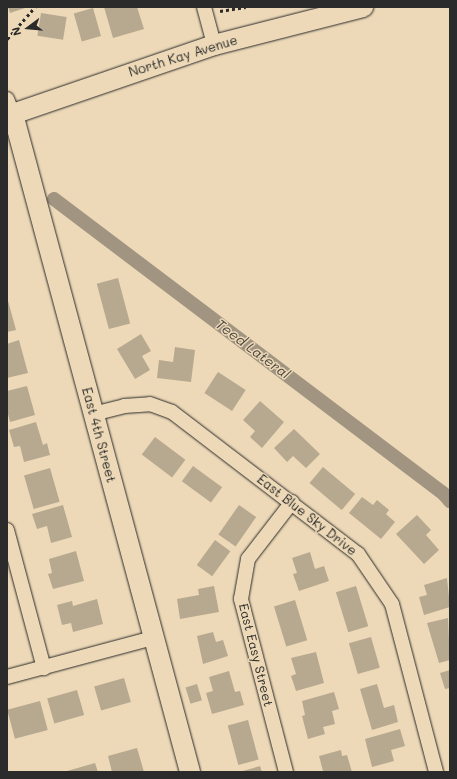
<!DOCTYPE html>
<style>
body{margin:0}
#map{position:relative;width:457px;height:779px;overflow:hidden;background:#edd9b7;font-family:Mali,sans-serif}
div>[style]{position:absolute}
.canal>*{height:14px;margin:-7px;padding:0 7px;transform-origin:7px;border-radius:7px;background:#a19480}
.building>*{inset:0;background:#b7a890;transform-origin:0 0}
.path>*{height:2.5px;margin-top:-1.25px;transform-origin:0;background:repeating-linear-gradient(90deg,#2b2b2b 0 3px,transparent 0 6px)}
.roads{filter:drop-shadow(0 0 1px #2b2b2b) drop-shadow(0 0 1px #2b2b2b)}
.street>*{height:14px;margin:-7px;padding:0 7px;transform-origin:7px;border-radius:7px;background:#edd9b7}
.secondary>*{height:20px;margin:-10px;padding:0 10px;transform-origin:10px;border-radius:10px;background:#edd9b7}
span{translate:-50% -50%;white-space:nowrap;text-align:center;line-height:1.15;-webkit-text-stroke:3px #edd9b7;paint-order:stroke}
.street-label{font-size:13px;color:#2b2b2b}
.water-label{font-size:14px;color:#484540;font-style:italic}
.frame{position:absolute;inset:0;border:8px solid #2b2b2b;pointer-events:none}
.north{position:absolute;left:8px;top:8px;width:40px;height:40px;-webkit-text-stroke:3px #edd9b7;paint-order:stroke;rotate:254deg;font-size:11px;font-weight:700;line-height:16px;text-align:center;color:#2b2b2b}
.north::after{content:'';display:block;margin:auto;width:14px;height:18px;background:#2b2b2b;clip-path:polygon(50% 0,100% 100%,50% 72%,0 100%)}
</style>
<div id="map">
<div class="canal">
<div style="left:54px;top:199px;width:488px;rotate:37.1deg"></div>
<div style="left:443px;top:493px;width:11px;rotate:49deg"></div>
</div>
<div class="building">
<div style="clip-path:polygon(8px 7px,28px 7px,10px 13px)"></div>
<div style="clip-path:polygon(104px 7px,137px 7px,144px 29px,113px 38px)"></div>
<div style="left:93px;top:8px;width:29px;height:20px;rotate:74deg"></div>
<div style="left:41px;top:13px;width:26px;height:23px;rotate:9deg"></div>
<div style="left:118px;top:278px;width:47px;height:22px;rotate:75deg"></div>
<div style="clip-path:polygon(7px 297px,16px 330px,7px 332px)"></div>
<div style="clip-path:polygon(141px 334px,151px 351px,142px 356px,150px 370px,135px 379px,117px 349px)"></div>
<div style="clip-path:polygon(19px 340px,28px 373px,7px 378px,7px 344px)"></div>
<div style="clip-path:polygon(175px 347px,195px 350px,191px 382px,157px 378px,159px 360px,173px 362px)"></div>
<div style="left:218px;top:372px;width:33px;height:25px;rotate:33deg"></div>
<div style="clip-path:polygon(27px 386px,35px 415px,10px 422px,7px 410px,7px 391px)"></div>
<div style="clip-path:polygon(260px 401px,284px 422px,262px 448px,250px 437px,255px 431px,243px 420px)"></div>
<div style="clip-path:polygon(36px 422px,43px 445px,47px 443px,50px 455px,24px 462px,20px 446px,14px 447px,9px 430px)"></div>
<div style="clip-path:polygon(294px 429px,320px 454px,306px 468px,293px 456px,287px 462px,274px 448px)"></div>
<div style="left:155px;top:437px;width:38px;height:22px;rotate:37deg"></div>
<div style="left:193px;top:466px;width:36px;height:19px;rotate:36deg"></div>
<div style="left:323px;top:467px;width:42px;height:21px;rotate:40deg"></div>
<div style="left:50px;top:468px;width:35px;height:27px;rotate:74deg"></div>
<div style="clip-path:polygon(362px 497px,373px 505px,377px 500px,389px 510px,386px 514px,395px 522px,381px 539px,349px 513px)"></div>
<div style="clip-path:polygon(63px 505px,72px 537px,51px 543px,47px 526px,37px 529px,32px 514px)"></div>
<div style="left:239px;top:505px;width:21px;height:36px;rotate:35deg"></div>
<div style="clip-path:polygon(417px 515px,431px 530px,426px 535px,439px 550px,424px 564px,396px 534px)"></div>
<div style="left:215px;top:540px;width:19px;height:31px;rotate:36deg"></div>
<div style="clip-path:polygon(76px 551px,84px 581px,53px 589px,48px 574px,52px 573px,49px 559px)"></div>
<div style="clip-path:polygon(310px 552px,315px 569px,324px 566px,329px 581px,299px 591px,293px 574px,297px 573px,292px 558px)"></div>
<div style="clip-path:polygon(447px 578px,450px 607px,424px 615px,419px 597px,427px 595px,424px 585px)"></div>
<div style="clip-path:polygon(214px 586px,219px 612px,180px 619px,177px 599px,199px 595px,198px 589px)"></div>
<div style="left:356px;top:586px;width:42px;height:21px;rotate:73deg"></div>
<div style="clip-path:polygon(97px 599px,103px 624px,73px 632px,71px 623px,62px 625px,57px 605px,72px 601px,73px 606px)"></div>
<div style="left:295px;top:600px;width:42px;height:22px;rotate:73deg"></div>
<div style="clip-path:polygon(448px 618px,450px 660px,439px 663px,427px 623px)"></div>
<div style="clip-path:polygon(213px 632px,216px 642px,223px 640px,228px 656px,203px 664px,197px 636px)"></div>
<div style="left:371px;top:637px;width:32px;height:23px;rotate:74deg"></div>
<div style="clip-path:polygon(316px 652px,324px 683px,296px 691px,291px 676px,296px 674px,291px 658px)"></div>
<div style="clip-path:polygon(450px 670px,450px 688px,445px 689px,440px 673px)"></div>
<div style="clip-path:polygon(229px 671px,235px 692px,240px 691px,244px 705px,212px 714px,206px 693px,213px 691px,209px 677px)"></div>
<div style="left:124px;top:678px;width:25px;height:31px;rotate:74deg"></div>
<div style="left:197px;top:684px;width:17px;height:12px;rotate:73deg"></div>
<div style="clip-path:polygon(377px 684px,384px 708px,394px 705px,398px 722px,372px 730px,360px 689px)"></div>
<div style="left:77px;top:690px;width:26px;height:31px;rotate:74deg"></div>
<div style="clip-path:polygon(334px 692px,339px 709px,332px 711px,335px 724px,323px 727px,325px 734px,308px 739px,302px 716px,305px 715px,302px 701px)"></div>
<div style="left:40px;top:701px;width:30px;height:34px;rotate:75deg"></div>
<div style="left:248px;top:720px;width:41px;height:21px;rotate:75deg"></div>
<div style="clip-path:polygon(400px 729px,405px 746px,391px 750px,394px 761px,372px 767px,365px 739px)"></div>
<div style="clip-path:polygon(137px 748px,144px 772px,112px 772px,108px 756px)"></div>
<div style="clip-path:polygon(341px 750px,342px 756px,347px 755px,352px 772px,320px 772px,323px 771px,319px 756px)"></div>
<div style="clip-path:polygon(95px 763px,98px 772px,68px 772px,67px 771px)"></div>
<div style="clip-path:polygon(260px 766px,262px 772px,239px 772px)"></div>
</div>
<div class="path">
<div style="left:220px;top:11px;width:26px;rotate:-9deg"></div>
<div style="left:7px;top:39px;width:43px;rotate:-48.8deg"></div>
</div>
<div class="roads">
<div class="street">
<div style="left:204px;top:7px;width:39px;rotate:75deg"></div>
<div style="left:7px;top:99px;width:16px;rotate:68deg"></div>
<div style="left:93px;top:414px;width:32px;rotate:-14deg"></div>
<div style="left:124px;top:406px;width:26px;rotate:-4deg"></div>
<div style="left:150px;top:404px;width:23px;rotate:20deg"></div>
<div style="left:172px;top:412px;width:234px;rotate:37.4deg"></div>
<div style="left:358px;top:554px;width:60px;rotate:55.8deg"></div>
<div style="left:392px;top:604px;width:174px;rotate:75.3deg"></div>
<div style="left:7px;top:530px;width:143px;rotate:75deg"></div>
<div style="left:7px;top:677px;width:151px;rotate:-15deg"></div>
<div style="left:286px;top:772px;width:179px;rotate:-104.6deg"></div>
<div style="left:241px;top:599px;width:41px;rotate:-80.1deg"></div>
<div style="left:248px;top:559px;width:72px;rotate:-52.3deg"></div>
</div>
<div class="secondary">
<div style="left:13px;top:114px;width:681px;rotate:74.94deg"></div>
<div style="left:7px;top:116px;width:219px;rotate:-18.9deg"></div>
<div style="left:214px;top:45px;width:154px;rotate:-14.3deg"></div>
</div>
</div>
<div class="street-label">
<span style="left:183px;top:56px;rotate:-17deg">North Kay Avenue</span>
<span style="left:99px;top:435px;rotate:75deg">East 4th Street</span>
<span style="left:307px;top:515px;rotate:38deg">East Blue Sky Drive</span>
<span style="left:256px;top:655px;rotate:76deg">East Easy Street</span>
</div>
<div class="water-label">
<span style="left:253px;top:349px;rotate:37deg">Teed Lateral</span>
</div>
<div class="frame"></div>
<div class="north">N</div>
</div>
